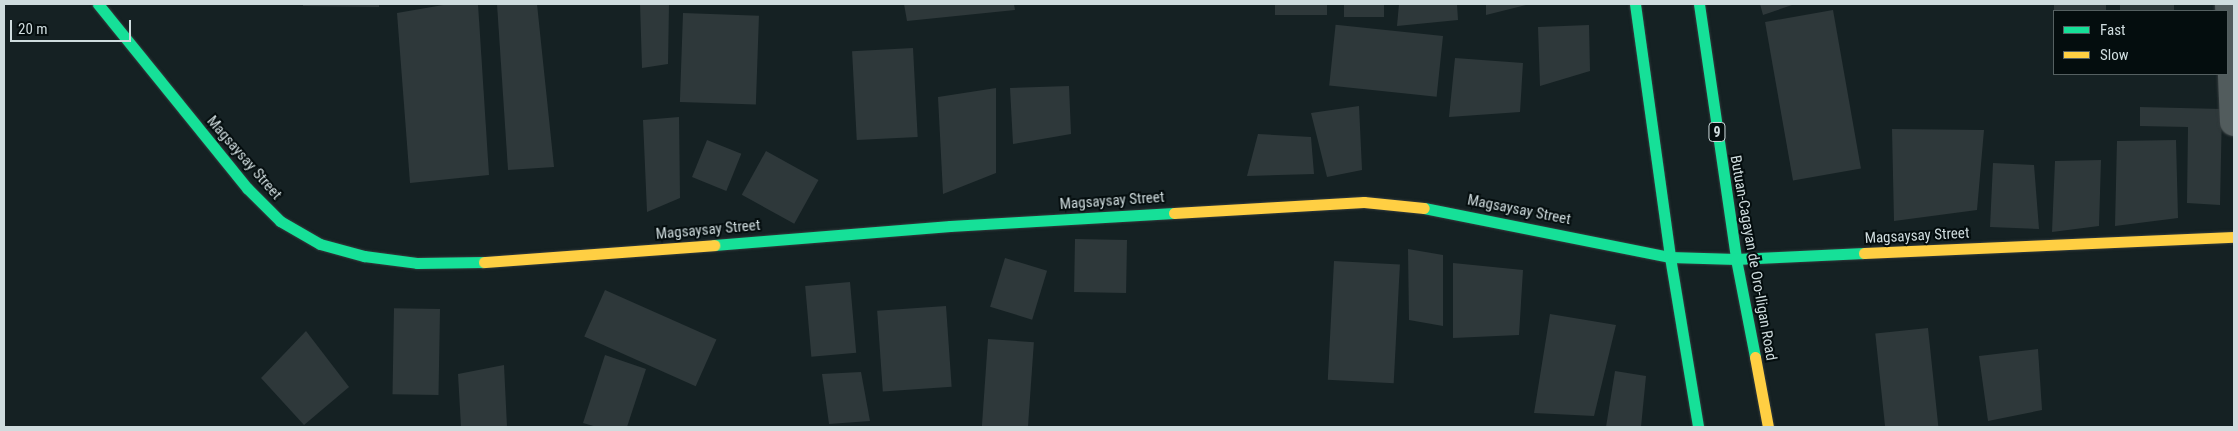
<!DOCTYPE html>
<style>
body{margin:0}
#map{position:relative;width:2238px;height:431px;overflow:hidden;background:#152123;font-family:"Roboto Condensed",sans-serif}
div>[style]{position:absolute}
.building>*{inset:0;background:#2e383a;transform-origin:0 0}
.roads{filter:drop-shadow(0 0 1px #343c3e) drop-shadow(0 0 1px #343c3e)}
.street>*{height:28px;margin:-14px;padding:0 14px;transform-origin:14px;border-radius:14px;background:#525c5d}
.fast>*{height:11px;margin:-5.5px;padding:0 5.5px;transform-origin:5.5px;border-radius:5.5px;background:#16e098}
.slow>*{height:11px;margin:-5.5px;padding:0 5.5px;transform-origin:5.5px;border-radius:5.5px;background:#ffcf43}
span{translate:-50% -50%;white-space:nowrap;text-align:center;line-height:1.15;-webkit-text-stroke:4px #040d0e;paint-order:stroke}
.shield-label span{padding:1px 4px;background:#040d0e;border:1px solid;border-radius:4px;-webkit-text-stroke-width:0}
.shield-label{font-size:14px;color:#cfdcde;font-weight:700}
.street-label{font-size:15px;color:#cfdcde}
.frame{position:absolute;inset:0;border:5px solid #cfdcde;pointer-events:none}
.legend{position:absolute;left:2053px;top:10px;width:175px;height:65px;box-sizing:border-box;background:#040d0e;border:1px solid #556061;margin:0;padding:6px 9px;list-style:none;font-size:15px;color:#cfdcde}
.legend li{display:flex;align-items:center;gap:10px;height:25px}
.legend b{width:25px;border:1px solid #556061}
.scale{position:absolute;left:10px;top:20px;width:121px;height:22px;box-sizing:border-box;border:2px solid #cfdcde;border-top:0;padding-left:6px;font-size:15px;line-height:18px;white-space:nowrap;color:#cfdcde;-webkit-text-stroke:4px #040d0e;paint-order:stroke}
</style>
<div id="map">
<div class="building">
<div style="clip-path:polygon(303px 4px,379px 4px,379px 7px,303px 6px)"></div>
<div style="clip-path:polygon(449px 4px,478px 4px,489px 175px,410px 183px,397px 13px)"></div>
<div style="clip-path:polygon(497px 4px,537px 4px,554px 167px,508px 170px)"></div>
<div style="clip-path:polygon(640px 4px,669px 4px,668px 64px,642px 68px)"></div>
<div style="clip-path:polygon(904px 4px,1014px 4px,1015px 10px,907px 21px)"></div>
<div style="left:1275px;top:4px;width:52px;height:11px"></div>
<div style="left:1344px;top:4px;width:40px;height:13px"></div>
<div style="clip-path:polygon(1399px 4px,1457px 4px,1458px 20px,1397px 26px)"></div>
<div style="clip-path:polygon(1486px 4px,1530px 4px,1486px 15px)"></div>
<div style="clip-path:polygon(1760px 4px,1795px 4px,1763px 15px)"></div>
<div style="left:2054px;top:4px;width:52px;height:7px"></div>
<div style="left:2120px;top:4px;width:54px;height:7px"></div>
<div style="left:1833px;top:10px;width:161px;height:69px;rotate:80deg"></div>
<div style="left:683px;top:13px;width:76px;height:89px;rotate:2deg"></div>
<div style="clip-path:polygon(1589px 25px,1590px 71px,1540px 86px,1538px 27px)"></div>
<div style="left:1443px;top:36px;width:61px;height:108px;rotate:96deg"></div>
<div style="left:913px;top:48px;width:89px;height:61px;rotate:87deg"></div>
<div style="clip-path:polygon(1455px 58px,1523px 63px,1520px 112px,1449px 117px)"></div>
<div style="clip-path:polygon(1069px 86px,1071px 134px,1013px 144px,1010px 88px)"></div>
<div style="clip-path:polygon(996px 88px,996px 173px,943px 194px,938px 97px)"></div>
<div style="clip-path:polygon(1359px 106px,1362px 170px,1327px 177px,1311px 113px)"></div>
<div style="clip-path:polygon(2140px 107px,2222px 109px,2220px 205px,2187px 203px,2188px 127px,2140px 126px)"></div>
<div style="clip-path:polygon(679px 117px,680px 198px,647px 212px,643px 120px)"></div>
<div style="clip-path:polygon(1892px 129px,1984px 130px,1977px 210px,1894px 221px)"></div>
<div style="clip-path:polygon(1258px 134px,1311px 137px,1314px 174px,1247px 176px)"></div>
<div style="left:707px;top:140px;width:37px;height:40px;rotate:22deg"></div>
<div style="clip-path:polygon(2176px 140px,2178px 218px,2115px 226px,2117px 141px)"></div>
<div style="left:766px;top:151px;width:60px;height:50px;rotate:29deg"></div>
<div style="clip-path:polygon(2101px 160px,2099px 226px,2052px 232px,2055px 161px)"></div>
<div style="clip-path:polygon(1993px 163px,2034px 165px,2039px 229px,1990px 227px)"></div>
<div style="left:1075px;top:239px;width:52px;height:53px;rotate:1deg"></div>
<div style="clip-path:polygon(1408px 249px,1443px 255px,1443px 326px,1409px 320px)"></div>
<div style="left:1005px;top:258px;width:44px;height:51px;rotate:17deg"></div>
<div style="left:1334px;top:261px;width:66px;height:119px;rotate:3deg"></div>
<div style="clip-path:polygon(1453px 263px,1523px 270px,1519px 335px,1453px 338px)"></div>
<div style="left:850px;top:282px;width:71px;height:45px;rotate:85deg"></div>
<div style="left:605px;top:290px;width:122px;height:51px;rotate:24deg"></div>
<div style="left:946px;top:306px;width:81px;height:69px;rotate:86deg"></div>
<div style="left:440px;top:309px;width:86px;height:46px;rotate:91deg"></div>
<div style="clip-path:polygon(1550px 314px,1616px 325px,1594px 416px,1534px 413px)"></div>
<div style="left:1928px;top:328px;width:100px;height:53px;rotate:84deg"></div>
<div style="clip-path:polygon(306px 331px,349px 387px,304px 425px,261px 378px)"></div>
<div style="left:988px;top:339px;width:46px;height:88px;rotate:4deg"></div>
<div style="clip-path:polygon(2038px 349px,2042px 410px,1988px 421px,1979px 356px)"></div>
<div style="clip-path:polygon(605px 355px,646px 369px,627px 427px,597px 427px,583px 423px)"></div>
<div style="clip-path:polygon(504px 365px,507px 427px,461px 427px,458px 374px)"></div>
<div style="clip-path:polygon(1615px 371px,1646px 376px,1641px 427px,1606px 427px)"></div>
<div style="clip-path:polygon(861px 372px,870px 421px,829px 424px,822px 374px)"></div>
</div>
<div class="roads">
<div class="street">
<div style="left:2229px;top:4px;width:118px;rotate:87.6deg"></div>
</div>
<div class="fast">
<div style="left:98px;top:4px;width:237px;rotate:51deg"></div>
<div style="left:247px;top:188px;width:47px;rotate:45deg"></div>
<div style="left:280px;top:221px;width:46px;rotate:29.9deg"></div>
<div style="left:320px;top:244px;width:46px;rotate:15.3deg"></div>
<div style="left:364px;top:256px;width:53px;rotate:7.5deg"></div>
<div style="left:417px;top:263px;width:67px;rotate:-0.9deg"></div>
<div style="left:1635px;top:4px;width:255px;rotate:82.1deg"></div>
<div style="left:1670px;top:257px;width:172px;rotate:80.6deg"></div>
<div style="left:1699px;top:4px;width:258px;rotate:81.7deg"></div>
<div style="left:1736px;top:259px;width:100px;rotate:79deg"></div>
<div style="left:1424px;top:208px;width:251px;rotate:11.3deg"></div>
<div style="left:1670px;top:257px;width:66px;rotate:1.7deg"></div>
<div style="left:1736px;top:259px;width:128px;rotate:-2.7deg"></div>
<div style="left:714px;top:245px;width:237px;rotate:-4.6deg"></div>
<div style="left:950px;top:226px;width:224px;rotate:-3.3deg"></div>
</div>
<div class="slow">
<div style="left:1174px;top:213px;width:190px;rotate:-3.3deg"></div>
<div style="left:1364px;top:202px;width:60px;rotate:5.7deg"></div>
<div style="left:1864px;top:253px;width:370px;rotate:-2.5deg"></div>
<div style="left:484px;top:262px;width:231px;rotate:-4.2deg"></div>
<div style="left:1755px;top:357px;width:71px;rotate:79.5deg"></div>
</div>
</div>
<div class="shield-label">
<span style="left:1717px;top:132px">9</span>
</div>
<div class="street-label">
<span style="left:244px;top:158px;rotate:49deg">Magsaysay Street</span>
<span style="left:1112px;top:201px;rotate:-4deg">Magsaysay Street</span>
<span style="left:1519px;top:210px;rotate:11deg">Magsaysay Street</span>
<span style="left:708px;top:230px;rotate:-5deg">Magsaysay Street</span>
<span style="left:1917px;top:236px;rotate:-3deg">Magsaysay Street</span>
<span style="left:1753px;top:258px;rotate:80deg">Butuan-Cagayan de Oro-Iligan Road</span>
</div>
<div class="frame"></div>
<ul class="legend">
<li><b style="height:6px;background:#16e098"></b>Fast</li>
<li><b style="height:6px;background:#ffcf43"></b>Slow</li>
</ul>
<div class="scale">20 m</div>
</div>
